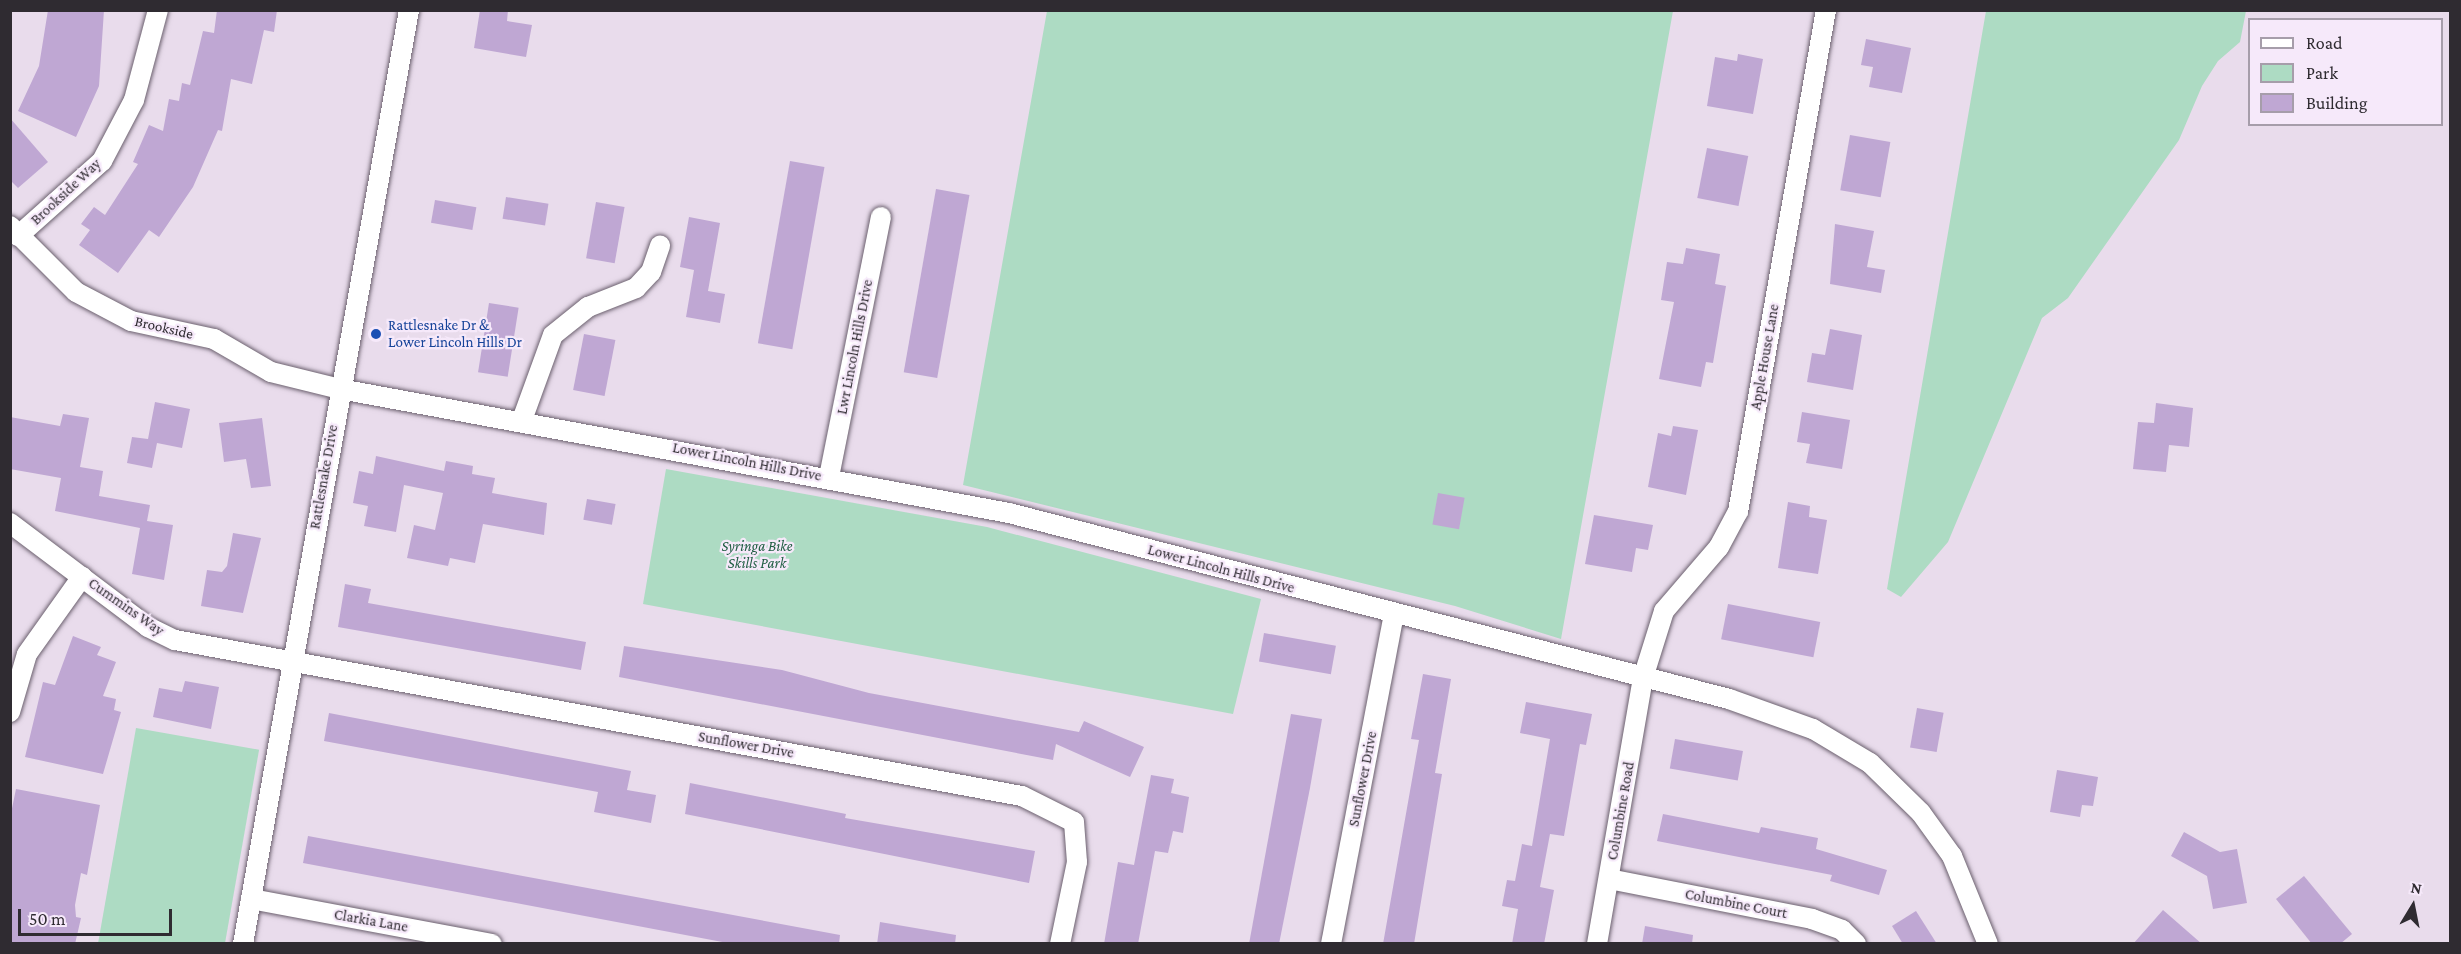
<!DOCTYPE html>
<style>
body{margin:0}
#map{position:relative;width:2461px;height:954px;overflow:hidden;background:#e9dcec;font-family:"Crimson Pro",serif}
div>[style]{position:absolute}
.green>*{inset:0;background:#addbc3;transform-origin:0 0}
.building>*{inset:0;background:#bfa7d3;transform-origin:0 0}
.roads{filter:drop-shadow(0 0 2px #6b606e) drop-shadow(0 0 2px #6b606e)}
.minor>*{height:20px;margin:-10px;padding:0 10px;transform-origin:10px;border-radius:10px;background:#fff}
.dots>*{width:16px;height:16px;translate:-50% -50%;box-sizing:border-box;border:3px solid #f6e9fa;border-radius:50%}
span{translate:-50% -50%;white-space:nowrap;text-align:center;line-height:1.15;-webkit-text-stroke:4.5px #f6e9fa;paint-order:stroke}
.street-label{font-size:15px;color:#2f2b31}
.transit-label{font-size:15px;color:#164399}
.left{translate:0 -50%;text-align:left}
.park-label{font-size:15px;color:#205e43;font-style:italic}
.frame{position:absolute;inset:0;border:12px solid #2f2b31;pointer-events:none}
.legend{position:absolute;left:2248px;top:18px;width:195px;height:108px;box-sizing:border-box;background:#f6e9fa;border:2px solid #a69daa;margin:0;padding:8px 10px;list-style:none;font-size:18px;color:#2f2b31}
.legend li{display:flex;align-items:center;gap:12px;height:30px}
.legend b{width:30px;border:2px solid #a69daa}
.north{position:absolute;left:2383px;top:876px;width:60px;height:60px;-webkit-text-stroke:4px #f6e9fa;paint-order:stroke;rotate:10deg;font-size:16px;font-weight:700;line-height:24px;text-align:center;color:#2f2b31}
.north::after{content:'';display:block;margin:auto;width:21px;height:27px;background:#2f2b31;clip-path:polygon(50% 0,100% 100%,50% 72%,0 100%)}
.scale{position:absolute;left:18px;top:909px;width:154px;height:27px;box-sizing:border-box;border:3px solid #2f2b31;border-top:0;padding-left:8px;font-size:18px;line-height:21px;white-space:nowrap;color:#2f2b31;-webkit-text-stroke:4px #f6e9fa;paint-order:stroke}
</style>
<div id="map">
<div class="green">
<div style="clip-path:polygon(1047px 11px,1673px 11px,1561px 639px,1455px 606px,963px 485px)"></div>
<div style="clip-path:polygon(1986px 11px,2246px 11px,2240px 42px,2218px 61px,2202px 86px,2179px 140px,2068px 298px,2042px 318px,1948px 542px,1901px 597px,1887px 589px)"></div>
<div style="clip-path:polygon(666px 469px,987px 527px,1261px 599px,1233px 714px,643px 604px)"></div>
<div style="left:136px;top:728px;width:125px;height:218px;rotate:10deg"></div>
</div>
<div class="building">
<div style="clip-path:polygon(48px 10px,104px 10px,99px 86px,76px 137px,18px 111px,39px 66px)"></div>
<div style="clip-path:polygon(217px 10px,277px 10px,274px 32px,264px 30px,252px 84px,231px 79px,222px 131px,218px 130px,193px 187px,159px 237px,149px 230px,118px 273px,79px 245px,90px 230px,81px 224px,94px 207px,105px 215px,138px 164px,133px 162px,149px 125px,163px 131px,169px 99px,179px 101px,182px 83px,190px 85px,203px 31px,214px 33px)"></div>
<div style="clip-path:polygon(480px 10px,508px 10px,507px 21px,532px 25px,526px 57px,474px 48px)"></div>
<div style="clip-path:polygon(1866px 39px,1911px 48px,1902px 93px,1869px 87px,1873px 67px,1861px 65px)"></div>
<div style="clip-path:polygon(1738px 54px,1763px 59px,1753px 114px,1707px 106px,1715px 57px,1737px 61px)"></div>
<div style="clip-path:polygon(10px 118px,48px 162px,18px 188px,10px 180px)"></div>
<div style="left:1850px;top:135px;width:41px;height:56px;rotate:10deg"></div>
<div style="left:1707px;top:148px;width:42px;height:51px;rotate:11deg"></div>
<div style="left:790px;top:161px;width:35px;height:185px;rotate:10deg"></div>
<div style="left:936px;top:189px;width:34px;height:186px;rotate:10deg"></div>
<div style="left:506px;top:197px;width:43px;height:22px;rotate:9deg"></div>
<div style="left:435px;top:200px;width:42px;height:23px;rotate:10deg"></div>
<div style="left:596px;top:202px;width:29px;height:57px;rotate:10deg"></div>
<div style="clip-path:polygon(689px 217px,720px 223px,708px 291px,725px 294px,720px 323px,686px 317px,694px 270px,680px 267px)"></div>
<div style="clip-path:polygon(1835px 224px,1874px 231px,1867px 267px,1885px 270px,1881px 293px,1830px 284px)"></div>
<div style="clip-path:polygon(1686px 248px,1720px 254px,1715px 284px,1726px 286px,1713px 363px,1706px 362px,1701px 387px,1659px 379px,1674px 302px,1661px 300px,1667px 262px,1683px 264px)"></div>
<div style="left:489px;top:303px;width:30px;height:70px;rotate:9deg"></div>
<div style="clip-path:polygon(1830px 329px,1862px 335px,1853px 390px,1807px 382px,1812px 353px,1825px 355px)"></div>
<div style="left:584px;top:334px;width:32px;height:57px;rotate:11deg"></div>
<div style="clip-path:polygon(155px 402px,190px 409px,182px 448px,157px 443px,152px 468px,127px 463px,132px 437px,148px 439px)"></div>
<div style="clip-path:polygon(2156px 403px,2193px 408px,2189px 447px,2169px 445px,2166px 472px,2133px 469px,2138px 422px,2154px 423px)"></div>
<div style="clip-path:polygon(1802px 412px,1850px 420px,1842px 469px,1806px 463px,1810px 444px,1797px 442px)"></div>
<div style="clip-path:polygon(63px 414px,89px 418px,80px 467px,103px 471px,99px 496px,150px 505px,147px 521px,173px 525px,164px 580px,132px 574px,140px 528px,55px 511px,61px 478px,10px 469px,10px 417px,60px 426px)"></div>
<div style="clip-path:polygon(262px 418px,271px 486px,251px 488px,246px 459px,224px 462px,219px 423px)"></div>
<div style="clip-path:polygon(1673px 426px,1698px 430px,1686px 495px,1648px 487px,1658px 433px,1671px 436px)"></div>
<div style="clip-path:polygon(376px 456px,444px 471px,446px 461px,473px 466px,472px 474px,495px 478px,492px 493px,547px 503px,544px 535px,483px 524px,475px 563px,450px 558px,448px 566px,407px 558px,414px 525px,435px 530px,443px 493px,404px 485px,396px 532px,364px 526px,368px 506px,353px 503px,359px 471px,373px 474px)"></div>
<div style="left:1438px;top:493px;width:27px;height:32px;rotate:10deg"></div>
<div style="left:587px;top:499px;width:29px;height:21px;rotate:10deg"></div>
<div style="clip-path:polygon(1788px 502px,1810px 506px,1809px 517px,1827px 520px,1818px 574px,1778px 568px)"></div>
<div style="clip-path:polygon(1594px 515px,1653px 525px,1648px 550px,1636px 548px,1632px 572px,1585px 564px)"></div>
<div style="clip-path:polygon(233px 533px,261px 538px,243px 613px,201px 606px,207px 570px,222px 572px,227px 566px)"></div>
<div style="clip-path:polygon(345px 584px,371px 589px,368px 603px,586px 642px,581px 670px,338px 627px)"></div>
<div style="left:1728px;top:604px;width:94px;height:36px;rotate:11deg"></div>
<div style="left:1264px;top:633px;width:73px;height:29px;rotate:10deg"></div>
<div style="clip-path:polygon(73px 636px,101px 647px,97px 655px,116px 662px,103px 696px,116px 699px,114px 710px,121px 712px,103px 774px,25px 757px,43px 682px,55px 685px)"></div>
<div style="clip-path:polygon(624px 646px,782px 670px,869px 693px,1079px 732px,1084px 721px,1144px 747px,1130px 777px,1056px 744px,1053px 760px,619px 677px)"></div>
<div style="clip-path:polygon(1423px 674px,1451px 679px,1435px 773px,1442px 774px,1414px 944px,1383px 944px,1419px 740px,1411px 739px)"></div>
<div style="clip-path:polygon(185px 681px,219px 687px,211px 729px,153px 717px,159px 688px,182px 692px)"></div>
<div style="clip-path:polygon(1526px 702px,1592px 714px,1586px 745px,1580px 744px,1564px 836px,1550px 834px,1540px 887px,1554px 890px,1544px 944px,1512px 944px,1518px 909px,1502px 906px,1507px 880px,1515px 881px,1522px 844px,1532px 846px,1550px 739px,1520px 733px)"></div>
<div style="left:1917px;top:708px;width:27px;height:40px;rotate:10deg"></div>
<div style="clip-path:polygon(329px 713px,631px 771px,627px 790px,656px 795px,651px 823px,594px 812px,598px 792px,324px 741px)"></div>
<div style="clip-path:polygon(1291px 714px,1322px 719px,1310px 788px,1279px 944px,1249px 944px)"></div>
<div style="left:1675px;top:739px;width:69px;height:30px;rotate:10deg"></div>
<div style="clip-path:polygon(2057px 770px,2098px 777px,2093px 806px,2082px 805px,2080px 817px,2050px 812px)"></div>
<div style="clip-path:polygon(1151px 775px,1174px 779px,1171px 793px,1189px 797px,1183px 833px,1173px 831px,1168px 853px,1155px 851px,1138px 944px,1104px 944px,1118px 862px,1134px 865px)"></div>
<div style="clip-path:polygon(690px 783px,846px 814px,845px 818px,1035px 851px,1029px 883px,685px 814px)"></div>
<div style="clip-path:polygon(16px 789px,100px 805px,87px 875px,81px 873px,75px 905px,76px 917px,81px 918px,75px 944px,10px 944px,10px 818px)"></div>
<div style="clip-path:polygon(1663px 814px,1759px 833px,1761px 827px,1818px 838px,1816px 849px,1887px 870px,1879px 895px,1830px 881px,1832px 875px,1657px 841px)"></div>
<div style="clip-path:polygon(2184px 832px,2220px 852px,2237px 849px,2247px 903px,2213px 909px,2207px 876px,2171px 856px)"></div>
<div style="clip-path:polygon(308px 836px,840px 935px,839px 944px,733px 944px,303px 863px)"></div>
<div style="clip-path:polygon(2304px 876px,2352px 934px,2340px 944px,2312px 944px,2276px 899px)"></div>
<div style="clip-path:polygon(2163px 910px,2202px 944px,2133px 944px)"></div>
<div style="clip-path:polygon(1916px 911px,1937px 944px,1903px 944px,1892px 926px)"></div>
<div style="clip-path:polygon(880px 922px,956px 935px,955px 944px,877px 944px)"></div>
<div style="clip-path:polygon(1645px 926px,1693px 935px,1692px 944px,1642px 944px)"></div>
</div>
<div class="roads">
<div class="minor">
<div style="left:10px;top:226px;width:93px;rotate:45deg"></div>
<div style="left:76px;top:292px;width:62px;rotate:27.8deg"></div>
<div style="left:131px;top:321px;width:85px;rotate:12.2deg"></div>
<div style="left:214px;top:339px;width:66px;rotate:30.1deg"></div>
<div style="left:271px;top:372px;width:71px;rotate:13.8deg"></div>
<div style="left:340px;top:389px;width:680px;rotate:10.5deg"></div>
<div style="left:1009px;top:513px;width:744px;rotate:14.48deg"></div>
<div style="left:1729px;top:699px;width:89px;rotate:19.7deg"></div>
<div style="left:1813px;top:729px;width:66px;rotate:30.8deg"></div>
<div style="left:1870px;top:763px;width:71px;rotate:44.4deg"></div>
<div style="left:1921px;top:813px;width:53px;rotate:54.2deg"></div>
<div style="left:1952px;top:856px;width:95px;rotate:67.8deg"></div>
<div style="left:18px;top:236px;width:113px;rotate:-41.8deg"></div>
<div style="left:102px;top:161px;width:69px;rotate:-62.3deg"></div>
<div style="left:134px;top:100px;width:93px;rotate:-75.1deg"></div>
<div style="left:522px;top:420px;width:90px;rotate:-70deg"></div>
<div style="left:553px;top:335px;width:45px;rotate:-38.7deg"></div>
<div style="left:588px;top:307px;width:52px;rotate:-21.6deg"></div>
<div style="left:636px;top:288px;width:22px;rotate:-47deg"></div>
<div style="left:651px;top:272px;width:28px;rotate:-71deg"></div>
<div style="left:829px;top:477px;width:265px;rotate:-78.7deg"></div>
<div style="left:10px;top:523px;width:173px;rotate:37deg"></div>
<div style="left:148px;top:627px;width:30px;rotate:26deg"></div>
<div style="left:175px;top:640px;width:861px;rotate:10.44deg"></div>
<div style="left:1022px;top:796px;width:58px;rotate:26.6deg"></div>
<div style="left:1074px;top:822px;width:40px;rotate:85.7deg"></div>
<div style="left:1077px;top:862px;width:84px;rotate:101.7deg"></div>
<div style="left:10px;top:712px;width:60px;rotate:-73.7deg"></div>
<div style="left:27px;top:654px;width:95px;rotate:-54.5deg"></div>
<div style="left:1609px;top:879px;width:207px;rotate:11.1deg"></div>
<div style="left:1812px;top:919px;width:32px;rotate:20deg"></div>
<div style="left:1842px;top:930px;width:20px;rotate:45deg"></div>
<div style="left:251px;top:899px;width:245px;rotate:10.6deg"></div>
<div style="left:243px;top:944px;width:949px;rotate:-79.92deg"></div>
<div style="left:1331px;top:944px;width:335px;rotate:-79.2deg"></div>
<div style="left:1597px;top:944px;width:270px;rotate:-80.2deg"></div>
<div style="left:1643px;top:678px;width:70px;rotate:-72.6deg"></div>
<div style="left:1664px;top:611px;width:84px;rotate:-49.3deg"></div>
<div style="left:1719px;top:547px;width:40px;rotate:-62deg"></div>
<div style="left:1738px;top:512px;width:510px;rotate:-80.06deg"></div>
</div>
</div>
<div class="dots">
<div style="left:376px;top:334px;background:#1a4fb4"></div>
</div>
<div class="street-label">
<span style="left:66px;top:192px;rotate:-43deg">Brookside Way</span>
<span style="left:164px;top:328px;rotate:13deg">Brookside</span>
<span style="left:855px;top:347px;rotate:-79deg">Lwr Lincoln Hills Drive</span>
<span style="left:1765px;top:357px;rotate:-80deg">Apple House Lane</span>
<span style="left:747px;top:462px;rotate:11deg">Lower Lincoln Hills Drive</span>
<span style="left:324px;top:477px;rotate:-80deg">Rattlesnake Drive</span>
<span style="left:1221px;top:569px;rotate:15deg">Lower Lincoln Hills Drive</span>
<span style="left:126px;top:607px;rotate:35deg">Cummins Way</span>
<span style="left:746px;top:745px;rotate:10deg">Sunflower Drive</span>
<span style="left:1363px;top:779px;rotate:-79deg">Sunflower Drive</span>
<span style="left:1621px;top:811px;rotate:-80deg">Columbine Road</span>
<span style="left:1736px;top:904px;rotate:11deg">Columbine Court</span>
<span style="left:371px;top:921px;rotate:10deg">Clarkia Lane</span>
</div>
<div class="transit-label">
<span class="left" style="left:388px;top:334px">Rattlesnake Dr &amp;<br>Lower Lincoln Hills Dr</span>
</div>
<div class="park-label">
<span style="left:757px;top:555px">Syringa Bike<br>Skills Park</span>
</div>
<div class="frame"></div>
<ul class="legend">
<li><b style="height:8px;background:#fff"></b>Road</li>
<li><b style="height:16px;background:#addbc3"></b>Park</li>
<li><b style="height:16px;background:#bfa7d3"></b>Building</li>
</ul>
<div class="north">N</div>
<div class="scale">50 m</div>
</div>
